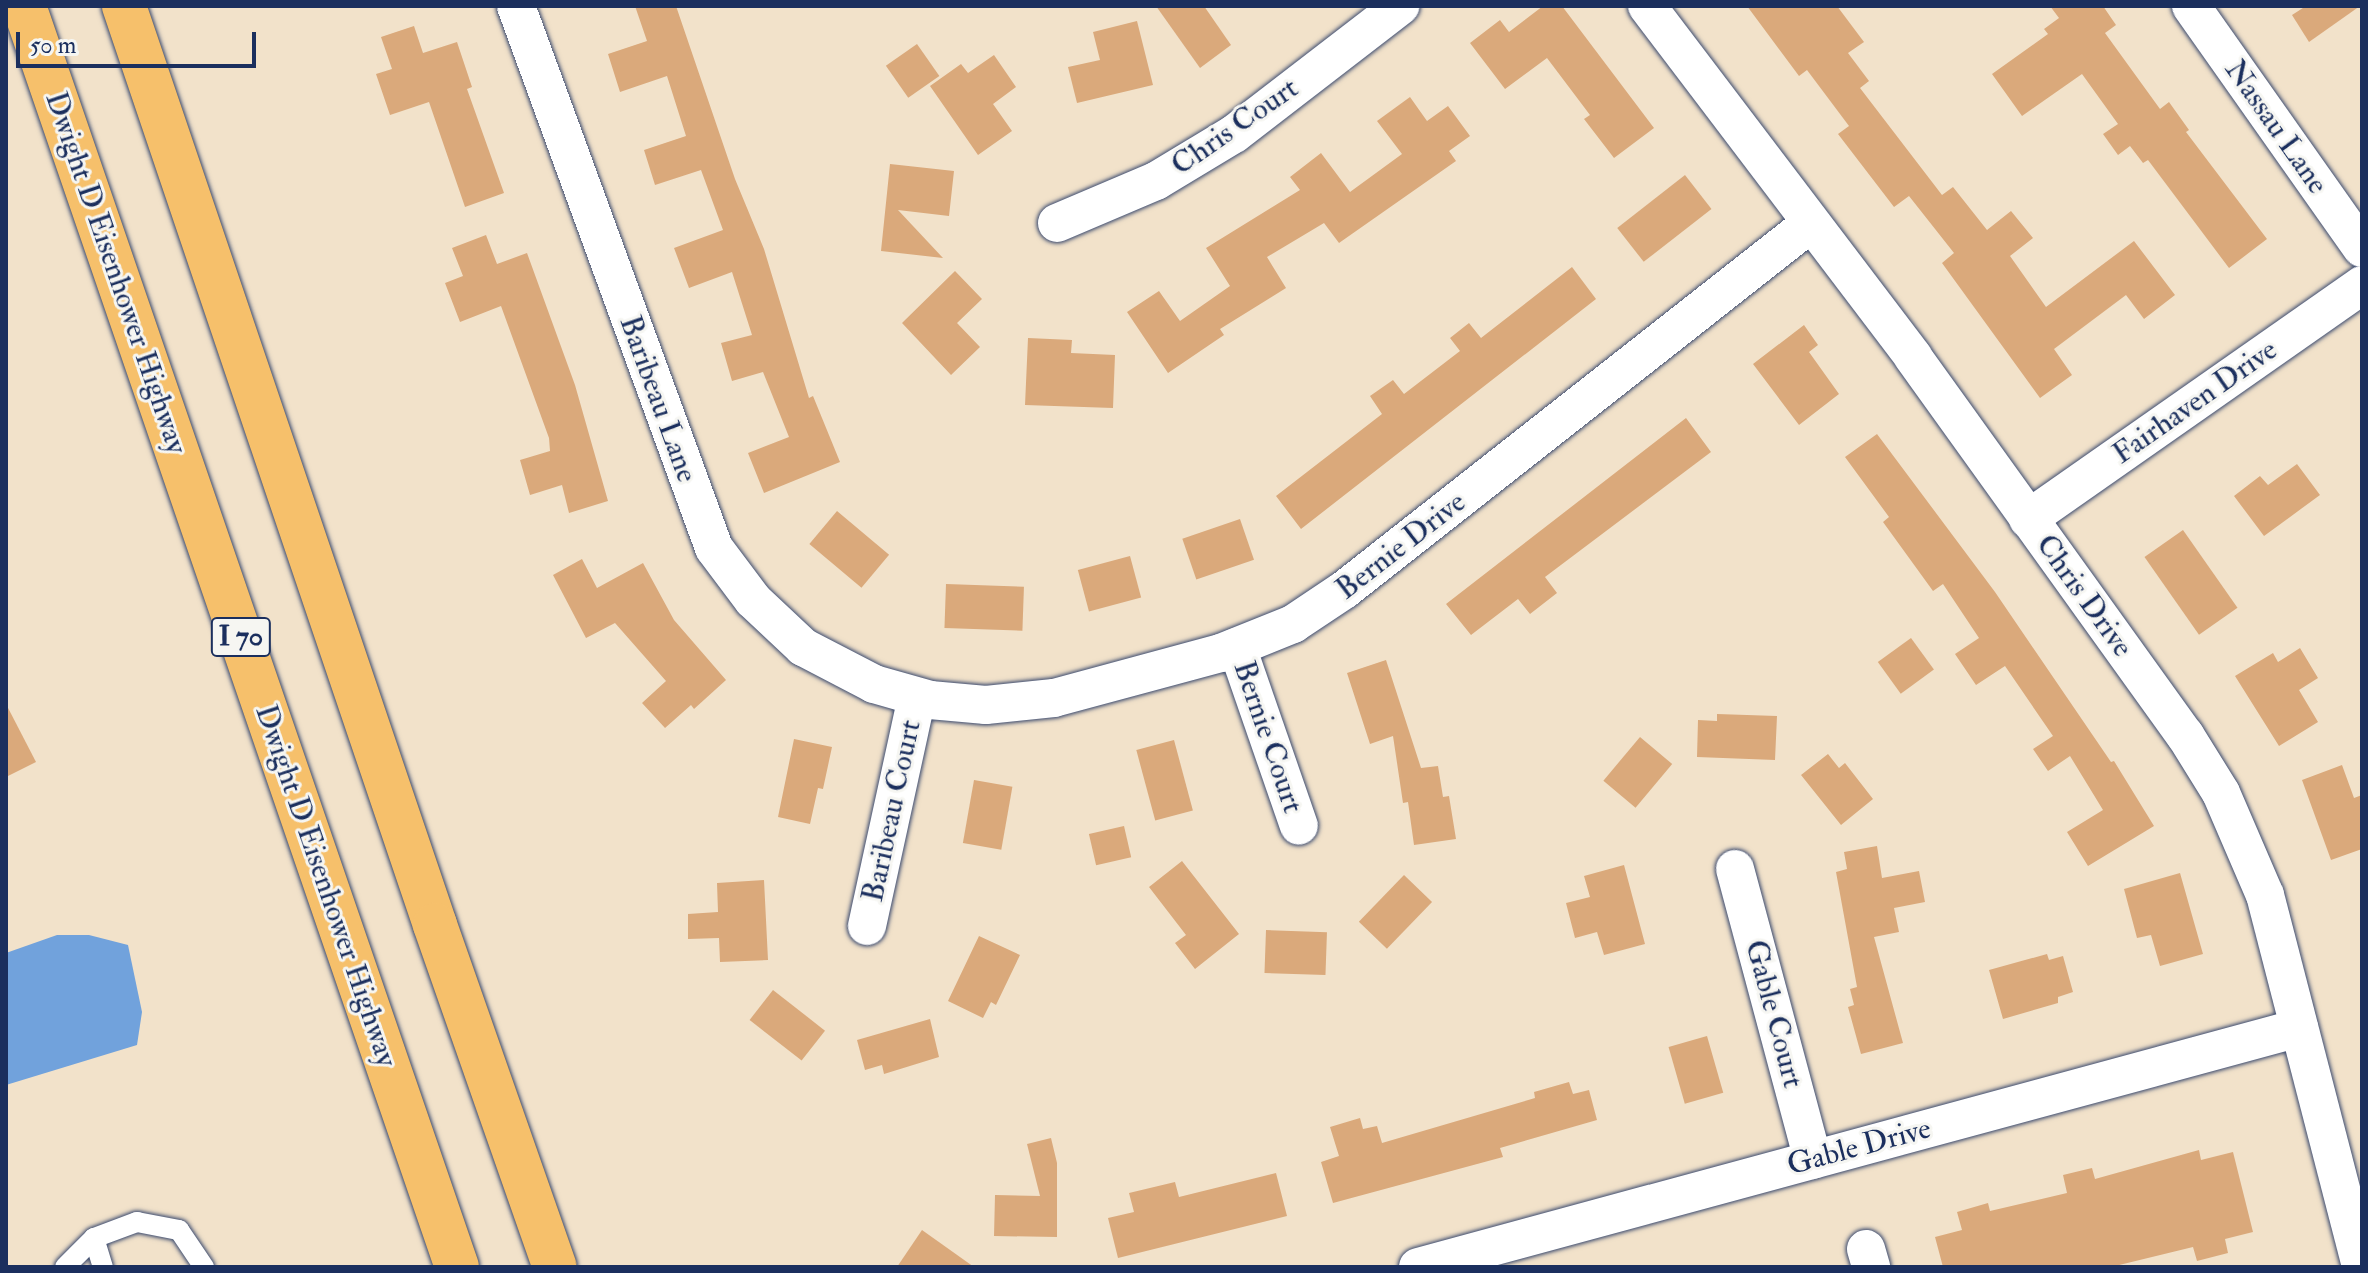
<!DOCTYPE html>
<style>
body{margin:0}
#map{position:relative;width:2368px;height:1273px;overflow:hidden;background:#f2e2ca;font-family:"IM FELL Double Pica",serif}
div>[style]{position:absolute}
.water>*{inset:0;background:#71a2dc}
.building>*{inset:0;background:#daa97b;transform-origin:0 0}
.roads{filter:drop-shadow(0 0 2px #3b4a6e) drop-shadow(0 0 2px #3b4a6e)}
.lane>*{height:20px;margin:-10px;padding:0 10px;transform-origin:10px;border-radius:10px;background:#fff}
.street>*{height:38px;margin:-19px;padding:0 19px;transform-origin:19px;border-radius:19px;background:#fff}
.highway>*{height:44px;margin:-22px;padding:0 22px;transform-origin:22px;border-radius:22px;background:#f6c06b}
span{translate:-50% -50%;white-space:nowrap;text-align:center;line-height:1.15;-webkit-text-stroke:6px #f6f6f2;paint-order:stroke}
.shield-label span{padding:2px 6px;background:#f6f6f2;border:2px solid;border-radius:6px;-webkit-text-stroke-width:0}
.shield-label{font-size:28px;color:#1b2f5e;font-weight:700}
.street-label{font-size:30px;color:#1b2f5e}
.frame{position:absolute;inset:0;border:8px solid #1b2f5e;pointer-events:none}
.scale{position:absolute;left:16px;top:32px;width:240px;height:36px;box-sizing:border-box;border:4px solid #1b2f5e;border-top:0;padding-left:10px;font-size:24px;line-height:28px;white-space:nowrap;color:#1b2f5e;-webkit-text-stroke:6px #f6f6f2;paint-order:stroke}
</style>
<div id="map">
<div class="water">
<div style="clip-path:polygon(57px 935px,89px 935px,128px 945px,142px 1012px,137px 1045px,6px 1085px,6px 953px)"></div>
</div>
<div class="building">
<div style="clip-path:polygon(635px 6px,676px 6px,735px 179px,764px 249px,809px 398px,813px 396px,840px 462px,764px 493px,748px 453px,789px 437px,763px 372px,732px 381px,721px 343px,752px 335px,732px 272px,689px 288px,674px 248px,723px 230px,701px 170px,655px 185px,644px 150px,686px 136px,667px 76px,620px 92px,608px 54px,647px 41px)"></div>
<div style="clip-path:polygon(1156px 6px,1204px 6px,1231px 45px,1200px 68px)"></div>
<div style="clip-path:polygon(1543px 6px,1562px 6px,1654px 128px,1614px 158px,1584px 119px,1590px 115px,1547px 58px,1505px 89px,1470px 43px,1500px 20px,1509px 32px)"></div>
<div style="clip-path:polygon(1747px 6px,1837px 6px,1864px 42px,1848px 53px,1869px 81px,1860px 88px,1942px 195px,1953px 187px,1987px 230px,2011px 211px,2033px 238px,2010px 256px,2046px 307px,2134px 241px,2175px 295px,2144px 319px,2126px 295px,2054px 349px,2072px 375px,2040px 398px,1942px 263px,1954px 253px,1909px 196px,1894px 207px,1838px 134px,1849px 126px,1807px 70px,1799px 76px)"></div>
<div style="clip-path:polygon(2050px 6px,2103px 6px,2116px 25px,2105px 33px,2160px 109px,2169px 102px,2189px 130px,2186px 132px,2267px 239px,2229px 268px,2148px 160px,2143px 163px,2130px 146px,2118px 155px,2103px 134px,2118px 124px,2082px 74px,2022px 116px,1992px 74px,2048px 34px,2044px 29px,2059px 18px)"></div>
<div style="clip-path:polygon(2306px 6px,2360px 6px,2309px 42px,2292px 15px)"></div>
<div style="clip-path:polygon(1137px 21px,1153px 85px,1077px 103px,1068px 67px,1100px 60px,1093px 32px)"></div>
<div style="clip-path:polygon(414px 26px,423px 53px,457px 42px,472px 87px,467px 89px,504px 193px,465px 207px,429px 102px,390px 115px,376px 74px,392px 69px,381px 37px)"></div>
<div style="left:917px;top:44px;width:39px;height:38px;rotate:55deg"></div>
<div style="clip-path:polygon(994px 55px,1016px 87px,993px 104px,1012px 131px,978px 155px,930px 86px,961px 64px,968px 73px)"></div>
<div style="clip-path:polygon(1410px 97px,1427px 121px,1448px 106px,1470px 136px,1449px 151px,1456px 161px,1339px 243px,1324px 223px,1267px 257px,1286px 288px,1220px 329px,1224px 335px,1168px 373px,1127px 312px,1159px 291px,1180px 321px,1230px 286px,1206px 248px,1300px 190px,1290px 177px,1321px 153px,1350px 192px,1402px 154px,1377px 121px)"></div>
<div style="clip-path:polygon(890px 164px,954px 171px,949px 216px,898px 210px,943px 258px,881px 251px)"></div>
<div style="left:1685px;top:175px;width:43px;height:86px;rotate:52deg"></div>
<div style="clip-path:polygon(486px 235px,497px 264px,527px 253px,575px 385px,608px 501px,569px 513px,562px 485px,530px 495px,520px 460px,550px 451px,549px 438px,501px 306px,460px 322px,445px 283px,463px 276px,452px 248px)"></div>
<div style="clip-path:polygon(1572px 267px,1596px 299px,1301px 529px,1276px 496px,1382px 414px,1370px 396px,1393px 380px,1404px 394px,1460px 351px,1450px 338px,1469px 323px,1481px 338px)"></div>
<div style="clip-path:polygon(955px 271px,982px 299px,957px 323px,980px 347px,951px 375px,902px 323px)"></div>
<div style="clip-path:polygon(1804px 325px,1818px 345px,1809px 352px,1839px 394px,1799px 425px,1753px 364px)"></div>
<div style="clip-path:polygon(1028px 338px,1072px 340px,1071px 353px,1115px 355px,1113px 408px,1025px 405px)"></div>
<div style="clip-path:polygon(1686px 418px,1711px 452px,1545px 577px,1557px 593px,1530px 614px,1518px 599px,1471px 635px,1446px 604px)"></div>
<div style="clip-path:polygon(1877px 434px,1995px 592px,2111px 762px,2114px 761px,2154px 826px,2088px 866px,2067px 832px,2103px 810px,2070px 756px,2048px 771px,2033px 749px,2053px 736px,2005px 666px,1976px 685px,1955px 654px,1979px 638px,1943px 584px,1933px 591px,1883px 522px,1889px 517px,1845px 457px)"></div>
<div style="clip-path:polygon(2297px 464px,2320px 495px,2264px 536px,2234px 496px,2260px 476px,2268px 485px)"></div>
<div style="left:837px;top:511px;width:68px;height:43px;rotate:40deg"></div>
<div style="left:1240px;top:519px;width:43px;height:61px;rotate:71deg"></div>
<div style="left:2183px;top:530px;width:95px;height:47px;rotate:55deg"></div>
<div style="left:1130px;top:556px;width:43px;height:54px;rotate:75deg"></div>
<div style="clip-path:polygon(582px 559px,597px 588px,643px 563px,674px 620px,726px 680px,694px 709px,691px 705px,665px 728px,642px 703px,666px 681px,615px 623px,586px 638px,553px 575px)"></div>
<div style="left:946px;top:584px;width:78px;height:44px;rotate:2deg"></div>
<div style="left:1911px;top:638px;width:39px;height:41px;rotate:54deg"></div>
<div style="clip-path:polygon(2300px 648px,2318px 678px,2299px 690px,2318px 722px,2279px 746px,2235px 676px,2273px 653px,2278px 662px)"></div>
<div style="clip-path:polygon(1386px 660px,1421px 768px,1438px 766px,1443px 797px,1449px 796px,1456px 839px,1414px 845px,1408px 802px,1403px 803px,1393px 736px,1370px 744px,1347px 673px)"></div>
<div style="clip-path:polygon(6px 704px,36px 762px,6px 777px)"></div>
<div style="clip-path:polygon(1717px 714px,1777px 716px,1775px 760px,1697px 757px,1698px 720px,1717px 721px)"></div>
<div style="left:1640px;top:737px;width:42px;height:57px;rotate:40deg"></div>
<div style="clip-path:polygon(794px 739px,832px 747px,823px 789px,818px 788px,810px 824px,778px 817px)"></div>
<div style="left:1174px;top:740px;width:73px;height:39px;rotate:75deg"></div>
<div style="clip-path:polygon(1828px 754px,1839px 768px,1845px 763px,1873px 799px,1841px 825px,1801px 775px)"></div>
<div style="clip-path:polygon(2342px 765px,2354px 798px,2362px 795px,2362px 849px,2331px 860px,2302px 780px)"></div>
<div style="left:974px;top:780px;width:39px;height:64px;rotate:10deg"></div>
<div style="left:1124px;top:826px;width:32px;height:36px;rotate:77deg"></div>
<div style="clip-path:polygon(1877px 846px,1882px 878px,1919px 871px,1925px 902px,1894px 908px,1899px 932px,1874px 937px,1903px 1043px,1861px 1054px,1848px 1007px,1854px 1005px,1850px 989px,1857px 987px,1836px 872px,1847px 869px,1844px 852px)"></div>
<div style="clip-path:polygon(1182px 861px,1239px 934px,1195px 969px,1175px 943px,1186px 935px,1149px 887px)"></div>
<div style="clip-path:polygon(1624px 865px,1645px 944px,1604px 955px,1597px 932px,1575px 938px,1566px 903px,1590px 897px,1584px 876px)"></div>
<div style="clip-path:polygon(2180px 873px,2203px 954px,2160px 966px,2151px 935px,2137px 938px,2124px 889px)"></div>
<div style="left:1404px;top:875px;width:39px;height:65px;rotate:44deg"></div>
<div style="clip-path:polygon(764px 880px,768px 960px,720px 962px,719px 938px,688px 939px,688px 914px,718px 912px,717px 883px)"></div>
<div style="left:1266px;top:930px;width:61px;height:43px;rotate:2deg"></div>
<div style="clip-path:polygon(979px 936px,1020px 955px,996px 1005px,991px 1002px,983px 1018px,948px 1001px)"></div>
<div style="clip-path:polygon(2047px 954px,2049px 960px,2063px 956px,2073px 992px,2058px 997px,2058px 1003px,2003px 1019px,1989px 970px)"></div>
<div style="left:773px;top:990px;width:66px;height:38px;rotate:38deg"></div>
<div style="clip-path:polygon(930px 1019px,939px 1057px,884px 1074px,882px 1065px,865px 1070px,857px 1040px)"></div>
<div style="left:1707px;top:1036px;width:59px;height:40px;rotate:74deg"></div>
<div style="clip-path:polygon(1569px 1082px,1573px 1094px,1589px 1090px,1597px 1120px,1500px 1148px,1503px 1157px,1333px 1203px,1321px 1162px,1339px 1156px,1330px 1127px,1360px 1118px,1363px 1129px,1377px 1126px,1382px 1143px,1535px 1098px,1534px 1092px)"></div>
<div style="clip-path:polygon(1051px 1138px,1057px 1163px,1057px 1237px,994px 1236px,995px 1195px,1040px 1196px,1027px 1144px)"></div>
<div style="clip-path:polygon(2199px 1150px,2201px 1160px,2233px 1152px,2253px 1232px,2225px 1239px,2228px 1253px,2197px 1261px,2193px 1247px,2111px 1267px,1943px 1267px,1935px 1237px,1962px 1230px,1957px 1212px,1988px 1203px,1990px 1211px,2067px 1193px,2063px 1175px,2092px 1168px,2095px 1179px)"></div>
<div style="clip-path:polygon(1276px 1173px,1287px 1216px,1118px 1258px,1108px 1218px,1134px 1212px,1129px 1193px,1175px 1182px,1179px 1197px)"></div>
<div style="clip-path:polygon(922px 1230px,974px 1267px,897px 1267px)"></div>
</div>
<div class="roads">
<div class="lane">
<div style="left:94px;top:1238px;width:30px;rotate:73deg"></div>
<div style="left:65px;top:1267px;width:41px;rotate:-45deg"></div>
<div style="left:94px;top:1238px;width:46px;rotate:-20.4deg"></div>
<div style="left:137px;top:1222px;width:43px;rotate:10.8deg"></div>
<div style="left:179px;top:1230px;width:45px;rotate:56deg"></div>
</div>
<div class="street">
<div style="left:516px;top:6px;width:577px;rotate:69.93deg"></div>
<div style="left:714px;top:548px;width:65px;rotate:53.1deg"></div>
<div style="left:753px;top:600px;width:69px;rotate:43.2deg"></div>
<div style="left:803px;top:647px;width:80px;rotate:27.5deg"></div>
<div style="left:874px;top:684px;width:58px;rotate:15.9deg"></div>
<div style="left:930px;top:700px;width:56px;rotate:5.1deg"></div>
<div style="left:986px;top:705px;width:68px;rotate:-5.9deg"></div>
<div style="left:1054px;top:698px;width:173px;rotate:-15.1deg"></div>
<div style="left:1221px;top:653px;width:78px;rotate:-21.9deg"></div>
<div style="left:1293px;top:624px;width:61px;rotate:-33.7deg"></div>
<div style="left:1344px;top:590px;width:594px;rotate:-38.16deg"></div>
<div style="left:1647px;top:6px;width:440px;rotate:52.8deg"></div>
<div style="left:1913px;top:357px;width:466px;rotate:54.3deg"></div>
<div style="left:2185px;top:735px;width:68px;rotate:58.2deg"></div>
<div style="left:2221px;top:793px;width:111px;rotate:66.7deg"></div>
<div style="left:2265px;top:895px;width:384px;rotate:75.5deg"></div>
<div style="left:2191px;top:6px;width:296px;rotate:54.8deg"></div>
<div style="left:1057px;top:223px;width:108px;rotate:-23deg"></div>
<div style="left:1156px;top:181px;width:91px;rotate:-31.1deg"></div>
<div style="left:1234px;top:134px;width:210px;rotate:-37.6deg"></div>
<div style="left:2028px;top:519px;width:408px;rotate:-35deg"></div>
<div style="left:1237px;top:647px;width:189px;rotate:70.9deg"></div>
<div style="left:1735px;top:869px;width:301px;rotate:75deg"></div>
<div style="left:867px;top:926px;width:234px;rotate:-77.7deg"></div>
<div style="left:1866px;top:1249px;width:19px;rotate:74deg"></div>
<div style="left:1418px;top:1267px;width:913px;rotate:-15.18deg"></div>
</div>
<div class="highway">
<div style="left:24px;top:6px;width:1333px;rotate:71.05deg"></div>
<div style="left:124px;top:6px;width:970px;rotate:71.3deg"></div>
<div style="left:435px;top:925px;width:362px;rotate:70.7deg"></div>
</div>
</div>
<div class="shield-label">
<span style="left:241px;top:637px">I 70</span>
</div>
<div class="street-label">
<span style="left:1235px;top:127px;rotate:-35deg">Chris Court</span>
<span style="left:2276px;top:127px;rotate:55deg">Nassau Lane</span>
<span style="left:116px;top:273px;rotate:71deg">Dwight D Eisenhower Highway</span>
<span style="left:658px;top:399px;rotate:70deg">Baribeau Lane</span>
<span style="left:2195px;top:402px;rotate:-35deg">Fairhaven Drive</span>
<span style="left:1401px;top:546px;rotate:-38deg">Bernie Drive</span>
<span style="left:2084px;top:596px;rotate:54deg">Chris Drive</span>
<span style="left:1268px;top:737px;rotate:71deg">Bernie Court</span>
<span style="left:892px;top:811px;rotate:-78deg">Baribeau Court</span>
<span style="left:326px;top:886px;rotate:71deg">Dwight D Eisenhower Highway</span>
<span style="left:1774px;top:1014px;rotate:75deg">Gable Court</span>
<span style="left:1859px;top:1147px;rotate:-15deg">Gable Drive</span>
</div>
<div class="frame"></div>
<div class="scale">50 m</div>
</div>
